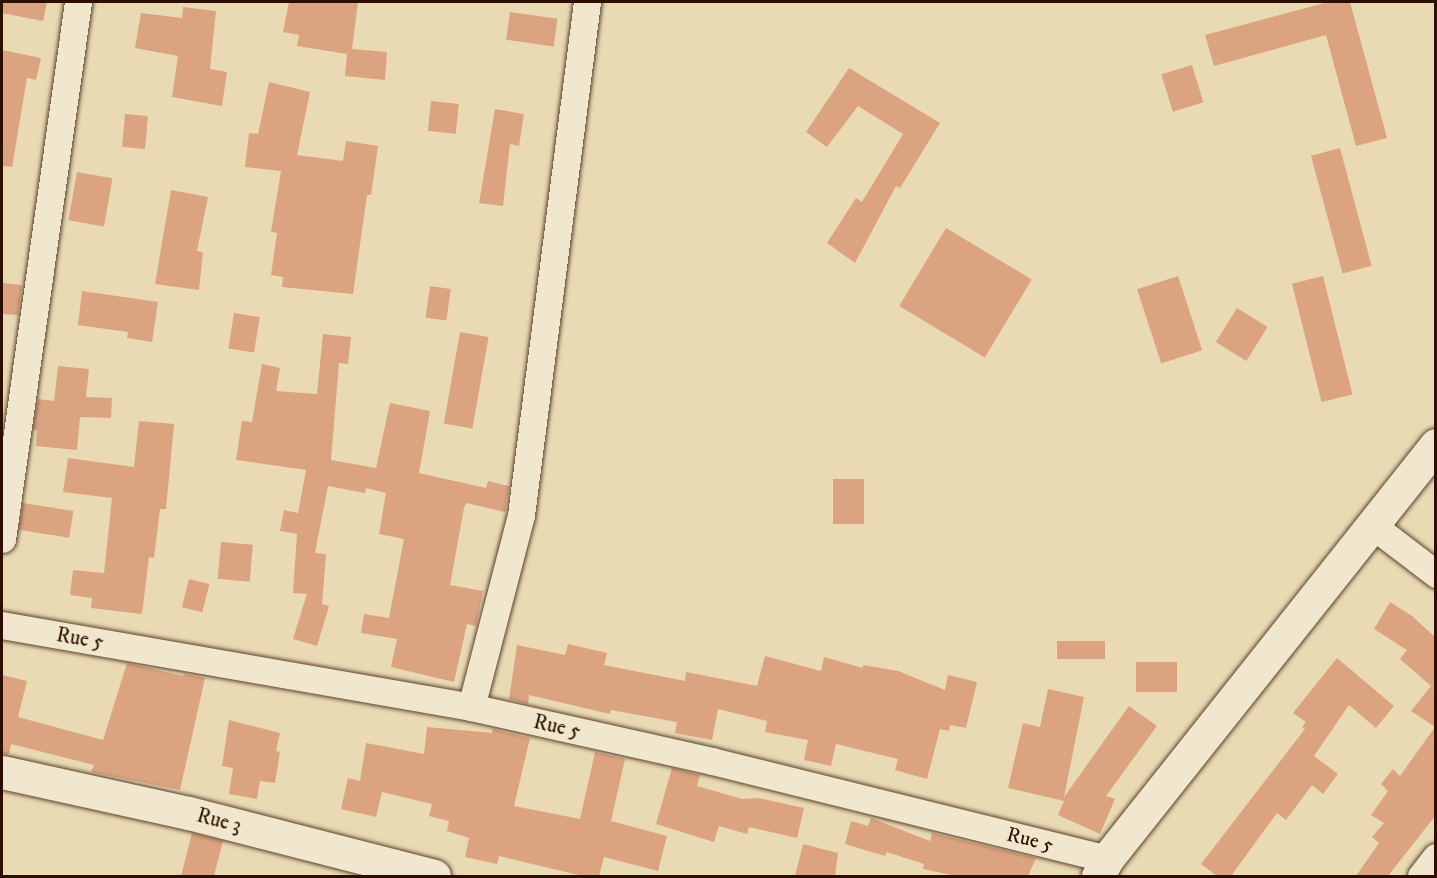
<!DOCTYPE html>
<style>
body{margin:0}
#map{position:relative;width:1437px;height:878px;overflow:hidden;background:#eadab4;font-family:"IM FELL DW Pica",serif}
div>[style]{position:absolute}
.building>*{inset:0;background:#dba380;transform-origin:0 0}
.roads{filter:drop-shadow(0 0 2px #5c422d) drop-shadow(0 0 2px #5c422d)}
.minor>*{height:27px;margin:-13.5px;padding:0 13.5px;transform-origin:13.5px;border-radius:13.5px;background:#f1e7ce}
.tertiary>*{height:33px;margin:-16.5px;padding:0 16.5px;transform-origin:16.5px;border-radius:16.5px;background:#f1e7ce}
span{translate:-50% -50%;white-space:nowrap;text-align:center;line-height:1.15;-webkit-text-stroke:4.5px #f1e7ce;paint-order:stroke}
.street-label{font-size:21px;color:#2d0f00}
.frame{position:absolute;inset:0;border:3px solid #2d0f00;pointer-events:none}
</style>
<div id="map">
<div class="building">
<div style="clip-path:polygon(2px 2px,47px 2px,43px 21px,2px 13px)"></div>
<div style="clip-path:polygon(289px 2px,358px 2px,352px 49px,387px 52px,385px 80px,345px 76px,347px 54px,297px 46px,299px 35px,283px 32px)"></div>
<div style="clip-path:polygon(1328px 2px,1350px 2px,1387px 138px,1356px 146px,1326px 35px,1214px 66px,1205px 35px)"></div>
<div style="clip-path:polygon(183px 7px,216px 11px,210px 69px,227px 72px,222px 106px,172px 97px,178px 56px,135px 48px,141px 13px,182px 18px)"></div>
<div style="left:510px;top:12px;width:48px;height:28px;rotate:8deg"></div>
<div style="clip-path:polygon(2px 50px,41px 58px,36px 80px,27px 78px,12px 167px,2px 166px)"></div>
<div style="left:1192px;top:65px;width:39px;height:32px;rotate:73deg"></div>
<div style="clip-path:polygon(849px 68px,940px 123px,900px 188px,896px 186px,855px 263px,827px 243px,856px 198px,862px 202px,903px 134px,858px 106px,827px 147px,806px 132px)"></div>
<div style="clip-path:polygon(269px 82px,310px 92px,297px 155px,343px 161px,346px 141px,378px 146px,371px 195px,367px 195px,353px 294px,282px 287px,283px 277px,271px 275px,277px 233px,271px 232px,281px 171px,245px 167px,249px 133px,258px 134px)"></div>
<div style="left:431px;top:101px;width:28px;height:30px;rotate:6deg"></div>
<div style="clip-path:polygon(495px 109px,524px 114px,519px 146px,510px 144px,503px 206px,479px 203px)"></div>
<div style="left:125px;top:114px;width:23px;height:33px;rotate:5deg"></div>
<div style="left:1340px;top:148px;width:122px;height:30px;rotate:75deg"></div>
<div style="left:77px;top:172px;width:36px;height:49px;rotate:10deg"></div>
<div style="clip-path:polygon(171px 190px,208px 197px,197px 251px,203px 252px,199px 290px,155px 284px)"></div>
<div style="left:946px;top:228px;width:100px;height:91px;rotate:31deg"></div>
<div style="left:1178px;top:276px;width:78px;height:43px;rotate:72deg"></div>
<div style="left:1323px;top:276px;width:122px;height:32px;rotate:76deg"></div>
<div style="clip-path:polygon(2px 283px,22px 285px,18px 315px,2px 314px)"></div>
<div style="left:430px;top:286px;width:21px;height:32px;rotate:8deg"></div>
<div style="clip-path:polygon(82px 291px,158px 302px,152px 342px,127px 338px,128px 332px,78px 325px)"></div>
<div style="left:1237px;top:308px;width:36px;height:40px;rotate:32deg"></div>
<div style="left:234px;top:313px;width:26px;height:36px;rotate:9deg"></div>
<div style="left:460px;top:332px;width:29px;height:93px;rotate:10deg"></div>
<div style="clip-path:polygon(323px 334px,351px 337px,348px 364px,339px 363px,331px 460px,376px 468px,390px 403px,430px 411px,419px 473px,486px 488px,488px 481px,509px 486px,505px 512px,466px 503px,464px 508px,450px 585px,483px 591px,476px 626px,467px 624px,454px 682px,391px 667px,397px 639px,361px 633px,364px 614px,389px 618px,404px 539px,379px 534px,386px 493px,366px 488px,365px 493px,328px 486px,315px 553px,326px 554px,322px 604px,329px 606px,317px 646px,293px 639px,307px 594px,293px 593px,297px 534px,280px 531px,284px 510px,298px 513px,306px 470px,236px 460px,242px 421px,252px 422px,262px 364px,280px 368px,276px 391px,317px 394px)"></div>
<div style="clip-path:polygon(58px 366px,89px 369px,86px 397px,112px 398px,111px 418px,80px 417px,77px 450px,36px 446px,37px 430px,33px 430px,38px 399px,54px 401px)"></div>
<div style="clip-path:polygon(139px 421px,174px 424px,166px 509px,160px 509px,154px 558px,149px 557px,142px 614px,91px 608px,92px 598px,70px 595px,73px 570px,104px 573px,112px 498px,63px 492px,68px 458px,134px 467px)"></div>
<div style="left:833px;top:479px;width:31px;height:45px"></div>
<div style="left:23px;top:503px;width:51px;height:27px;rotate:9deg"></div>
<div style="left:221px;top:542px;width:32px;height:37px;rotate:5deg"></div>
<div style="left:189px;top:579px;width:21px;height:29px;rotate:14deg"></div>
<div style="clip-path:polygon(1390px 602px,1412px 616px,1436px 638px,1436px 815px,1388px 876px,1356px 876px,1379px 843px,1372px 837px,1384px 823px,1371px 815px,1388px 791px,1381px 784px,1393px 769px,1400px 776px,1435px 727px,1411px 711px,1431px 686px,1400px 659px,1407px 650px,1374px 629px)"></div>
<div style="left:1057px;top:641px;width:48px;height:18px"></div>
<div style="clip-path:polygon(568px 644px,607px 653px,604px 665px,685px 681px,686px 672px,757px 686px,765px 656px,821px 671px,824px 657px,863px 668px,863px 665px,898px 671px,945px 690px,948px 675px,977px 682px,966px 728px,950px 725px,949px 731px,940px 729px,927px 779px,895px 770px,898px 759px,836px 744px,831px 766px,804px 760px,808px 740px,765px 732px,767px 721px,718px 709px,712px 740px,675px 733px,677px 722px,611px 710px,610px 714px,529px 695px,528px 704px,509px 699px,517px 645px,565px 655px)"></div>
<div style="clip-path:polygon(1337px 658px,1394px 706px,1376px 728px,1349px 705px,1314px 756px,1338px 774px,1323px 794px,1312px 785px,1286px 820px,1277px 813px,1231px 876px,1217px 876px,1201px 864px,1305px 729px,1302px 727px,1306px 722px,1293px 713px)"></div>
<div style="left:1136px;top:662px;width:41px;height:30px"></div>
<div style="clip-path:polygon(127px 663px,183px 676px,184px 674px,205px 678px,180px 790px,91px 772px,94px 765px,11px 744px,9px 754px,2px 754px,2px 675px,27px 681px,18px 717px,103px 740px)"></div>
<div style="clip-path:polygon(1048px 689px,1084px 697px,1064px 797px,1129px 706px,1157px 726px,1106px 796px,1115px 799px,1100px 834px,1058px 815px,1064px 801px,1008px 788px,1023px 723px,1040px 727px)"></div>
<div style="clip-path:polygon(229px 720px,280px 733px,276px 751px,280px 752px,275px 783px,260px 781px,257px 799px,229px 794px,233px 768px,222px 766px)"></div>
<div style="clip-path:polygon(427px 727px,492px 733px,493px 729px,530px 738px,514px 806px,580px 819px,595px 752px,625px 759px,611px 821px,667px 836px,658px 871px,604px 857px,599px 876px,583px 876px,499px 856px,497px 864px,465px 857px,469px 838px,447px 831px,449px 821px,429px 816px,432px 804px,382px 792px,376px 817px,341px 809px,348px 778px,360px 781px,366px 743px,424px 754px)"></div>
<div style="clip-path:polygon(672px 768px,700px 775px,697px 786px,742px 799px,758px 798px,804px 808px,797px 838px,749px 827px,747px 834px,719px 826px,714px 842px,656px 824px)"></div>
<div style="clip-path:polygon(871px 818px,930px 841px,932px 833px,1036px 858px,1028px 876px,956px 876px,923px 869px,924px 864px,887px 852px,885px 856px,845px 844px,851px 821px,868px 826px)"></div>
<div style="clip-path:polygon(192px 833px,223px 841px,214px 876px,181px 876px)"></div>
<div style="clip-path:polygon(803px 844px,838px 853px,835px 876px,795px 876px)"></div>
</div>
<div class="roads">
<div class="minor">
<div style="left:1372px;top:525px;width:81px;rotate:37.4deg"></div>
<div style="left:2px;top:539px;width:542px;rotate:-81.94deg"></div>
<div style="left:2px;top:625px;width:476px;rotate:9.9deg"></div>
<div style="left:471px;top:707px;width:247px;rotate:12.6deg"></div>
<div style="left:712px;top:761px;width:407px;rotate:13.9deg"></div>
<div style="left:471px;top:707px;width:198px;rotate:-75.4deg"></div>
<div style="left:521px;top:515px;width:517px;rotate:-82.67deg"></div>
<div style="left:1421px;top:876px;width:24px;rotate:-52deg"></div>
</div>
<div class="tertiary">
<div style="left:2px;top:772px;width:191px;rotate:12.4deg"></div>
<div style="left:189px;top:813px;width:253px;rotate:14.4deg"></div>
<div style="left:1098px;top:876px;width:19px;rotate:-62deg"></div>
<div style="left:1107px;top:859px;width:529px;rotate:-51.53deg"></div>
</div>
</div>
<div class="street-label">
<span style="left:80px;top:639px;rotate:10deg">Rue 5</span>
<span style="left:557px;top:727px;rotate:13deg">Rue 5</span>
<span style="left:219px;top:821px;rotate:15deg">Rue 3</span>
<span style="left:1030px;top:840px;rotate:14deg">Rue 5</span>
</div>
<div class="frame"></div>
</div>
